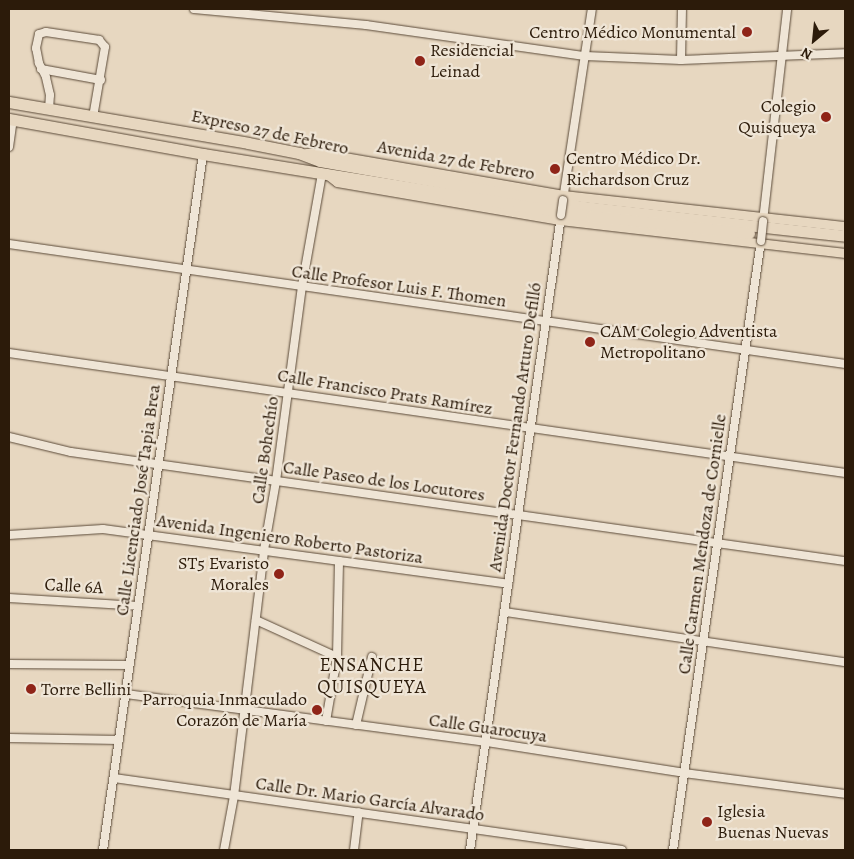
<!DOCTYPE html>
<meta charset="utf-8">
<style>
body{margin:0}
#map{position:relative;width:854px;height:859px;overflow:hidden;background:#e7d7c0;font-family:Alegreya,serif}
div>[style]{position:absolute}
.roads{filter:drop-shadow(0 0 1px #5b4a38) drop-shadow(0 0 1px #5b4a38)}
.minor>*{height:8px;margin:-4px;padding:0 4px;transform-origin:4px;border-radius:4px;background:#efe5d6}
.major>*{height:9px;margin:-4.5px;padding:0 4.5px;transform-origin:4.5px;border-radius:4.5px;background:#e7d7c0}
.highway>*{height:11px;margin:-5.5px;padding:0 5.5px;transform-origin:5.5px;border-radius:5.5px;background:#e7d7c0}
.bridges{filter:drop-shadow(0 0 1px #5b4a38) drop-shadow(0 0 1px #5b4a38)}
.minor-bridge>*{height:8px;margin:-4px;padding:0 4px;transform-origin:4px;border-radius:4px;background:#efe5d6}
.dots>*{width:14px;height:14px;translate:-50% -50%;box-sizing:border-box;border:2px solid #efe5d6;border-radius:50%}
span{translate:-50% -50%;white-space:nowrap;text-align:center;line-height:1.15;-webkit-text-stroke:4.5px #efe5d6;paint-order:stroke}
.poi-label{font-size:18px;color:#2c1b0a}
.right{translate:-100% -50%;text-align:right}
.left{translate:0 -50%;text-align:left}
.street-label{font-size:18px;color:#2c1b0a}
.neighbourhood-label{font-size:19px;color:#2c1b0a;letter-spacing:1px}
.frame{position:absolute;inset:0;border:10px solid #2c1b0a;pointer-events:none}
.north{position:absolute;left:789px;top:15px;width:50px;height:50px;-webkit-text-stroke:4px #efe5d6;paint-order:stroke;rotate:208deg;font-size:14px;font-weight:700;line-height:20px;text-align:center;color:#2c1b0a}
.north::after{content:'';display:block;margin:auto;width:18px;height:22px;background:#2c1b0a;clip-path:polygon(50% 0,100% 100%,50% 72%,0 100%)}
</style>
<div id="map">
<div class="roads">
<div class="minor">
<div style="left:194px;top:9px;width:173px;rotate:5.3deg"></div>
<div style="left:366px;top:25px;width:221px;rotate:8.1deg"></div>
<div style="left:585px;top:56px;width:96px;rotate:2.4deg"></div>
<div style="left:681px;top:60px;width:164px;rotate:-2.4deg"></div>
<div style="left:681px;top:60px;width:51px;rotate:-88.9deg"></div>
<div style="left:41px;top:69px;width:61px;rotate:10.4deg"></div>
<div style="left:49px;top:109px;width:14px;rotate:-86deg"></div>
<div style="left:50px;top:95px;width:18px;rotate:-103deg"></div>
<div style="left:46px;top:77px;width:16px;rotate:-117deg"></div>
<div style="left:39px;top:63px;width:15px;rotate:-101deg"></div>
<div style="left:36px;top:48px;width:14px;rotate:-78deg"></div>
<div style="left:39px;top:34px;width:7px;rotate:-16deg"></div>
<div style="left:46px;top:32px;width:54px;rotate:8.6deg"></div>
<div style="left:99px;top:40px;width:9px;rotate:49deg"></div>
<div style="left:105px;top:47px;width:71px;rotate:99.7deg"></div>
<div style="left:9px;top:147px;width:28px;rotate:-82deg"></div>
<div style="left:563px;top:200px;width:193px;rotate:-81.4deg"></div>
<div style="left:763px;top:221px;width:213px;rotate:-83.5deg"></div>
<div style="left:9px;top:244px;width:845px;rotate:8.17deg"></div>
<div style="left:9px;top:353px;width:845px;rotate:8.17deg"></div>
<div style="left:9px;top:437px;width:64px;rotate:13.6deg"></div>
<div style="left:71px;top:452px;width:782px;rotate:8.02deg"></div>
<div style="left:9px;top:535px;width:94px;rotate:-3.7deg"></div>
<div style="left:103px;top:529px;width:409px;rotate:7.7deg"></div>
<div style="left:9px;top:598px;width:129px;rotate:3.5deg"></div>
<div style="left:505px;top:612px;width:344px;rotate:8.4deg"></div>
<div style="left:256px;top:620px;width:89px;rotate:24.6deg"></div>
<div style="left:9px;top:664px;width:120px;rotate:0.5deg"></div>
<div style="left:126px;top:694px;width:364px;rotate:7.6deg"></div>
<div style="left:487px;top:742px;width:199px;rotate:8.9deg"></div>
<div style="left:684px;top:773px;width:162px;rotate:7.4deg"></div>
<div style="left:326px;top:721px;width:65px;rotate:-80.2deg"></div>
<div style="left:337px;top:657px;width:96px;rotate:-88.8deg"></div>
<div style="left:356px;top:725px;width:70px;rotate:-76.8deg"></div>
<div style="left:9px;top:738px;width:110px;rotate:1deg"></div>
<div style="left:114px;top:778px;width:513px;rotate:8.07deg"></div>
<div style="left:103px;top:850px;width:703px;rotate:-81.82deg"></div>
<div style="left:224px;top:850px;width:55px;rotate:-79.5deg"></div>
<div style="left:234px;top:796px;width:248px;rotate:-83deg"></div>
<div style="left:264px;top:550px;width:70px;rotate:-80.1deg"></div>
<div style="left:276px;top:481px;width:197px;rotate:-82.4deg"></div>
<div style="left:302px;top:286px;width:114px;rotate:-79.9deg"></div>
<div style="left:354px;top:850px;width:38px;rotate:-83deg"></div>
<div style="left:470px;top:850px;width:640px;rotate:-81.83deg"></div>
<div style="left:673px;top:850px;width:615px;rotate:-81.78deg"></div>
</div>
<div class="major">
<div style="left:306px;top:153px;width:15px"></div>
<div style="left:321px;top:153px;width:246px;rotate:9.8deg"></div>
<div style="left:563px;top:195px;width:284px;rotate:6.3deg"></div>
<div style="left:328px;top:175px;width:11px;rotate:38deg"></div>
<div style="left:337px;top:182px;width:226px;rotate:9.7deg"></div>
<div style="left:560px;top:220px;width:287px;rotate:6.6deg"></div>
</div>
<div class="highway">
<div style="left:9px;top:102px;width:242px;rotate:9.7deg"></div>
<div style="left:248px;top:143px;width:52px;rotate:11.1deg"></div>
<div style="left:299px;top:153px;width:22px;rotate:21deg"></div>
<div style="left:320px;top:161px;width:268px;rotate:9.9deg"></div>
<div style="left:584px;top:207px;width:263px;rotate:6.3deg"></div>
<div style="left:9px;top:119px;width:197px;rotate:10.2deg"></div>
<div style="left:203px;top:154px;width:319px;rotate:9.2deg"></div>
<div style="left:518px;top:205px;width:75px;rotate:8.5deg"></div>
<div style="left:592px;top:216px;width:158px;rotate:6.2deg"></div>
</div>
</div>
<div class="bridges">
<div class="minor-bridge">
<div style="left:561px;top:215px;width:15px;rotate:-82deg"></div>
<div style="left:761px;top:241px;width:20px;rotate:-84deg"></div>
</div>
</div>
<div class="dots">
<div style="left:747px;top:32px;background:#8f2418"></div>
<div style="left:420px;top:61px;background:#8f2418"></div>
<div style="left:826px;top:117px;background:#8f2418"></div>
<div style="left:555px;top:169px;background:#8f2418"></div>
<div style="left:590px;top:342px;background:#8f2418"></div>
<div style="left:279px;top:574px;background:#8f2418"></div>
<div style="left:31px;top:689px;background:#8f2418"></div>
<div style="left:317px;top:710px;background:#8f2418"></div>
<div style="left:707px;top:822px;background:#8f2418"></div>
</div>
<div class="poi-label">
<span class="right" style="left:736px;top:32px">Centro Médico Monumental</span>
<span class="left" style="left:430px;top:61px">Residencial<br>Leinad</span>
<span class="right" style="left:816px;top:117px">Colegio<br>Quisqueya</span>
<span class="left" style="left:566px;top:169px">Centro Médico Dr.<br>Richardson Cruz</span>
<span class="left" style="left:600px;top:342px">CAM Colegio Adventista<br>Metropolitano</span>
<span class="right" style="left:269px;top:574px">ST5 Evaristo<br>Morales</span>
<span class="left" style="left:41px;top:689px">Torre Bellini</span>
<span class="right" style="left:307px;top:710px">Parroquia Inmaculado<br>Corazón de María</span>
<span class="left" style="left:717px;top:822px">Iglesia<br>Buenas Nuevas</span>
</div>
<div class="street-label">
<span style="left:270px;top:132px;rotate:12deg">Expreso 27 de Febrero</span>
<span style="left:456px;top:160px;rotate:10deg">Avenida 27 de Febrero</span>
<span style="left:399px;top:286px;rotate:8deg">Calle Profesor Luis F. Thomen</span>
<span style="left:385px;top:392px;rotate:9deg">Calle Francisco Prats Ramírez</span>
<span style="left:515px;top:427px;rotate:-82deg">Avenida Doctor Fernando Arturo Defilló</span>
<span style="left:265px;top:450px;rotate:-82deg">Calle Bohechío</span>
<span style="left:384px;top:481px;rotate:8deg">Calle Paseo de los Locutores</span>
<span style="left:138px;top:500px;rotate:-82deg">Calle Licenciado José Tapia Brea</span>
<span style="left:290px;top:539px;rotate:8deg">Avenida Ingeniero Roberto Pastoriza</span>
<span style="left:702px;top:544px;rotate:-82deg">Calle Carmen Mendoza de Cornielle</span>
<span style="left:74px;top:586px;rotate:3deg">Calle 6A</span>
<span style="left:488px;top:728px;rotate:8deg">Calle Guarocuya</span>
<span style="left:370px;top:799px;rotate:8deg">Calle Dr. Mario García Alvarado</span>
</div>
<div class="neighbourhood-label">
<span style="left:372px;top:677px">ENSANCHE<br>QUISQUEYA</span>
</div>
<div class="frame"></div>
<div class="north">N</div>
</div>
